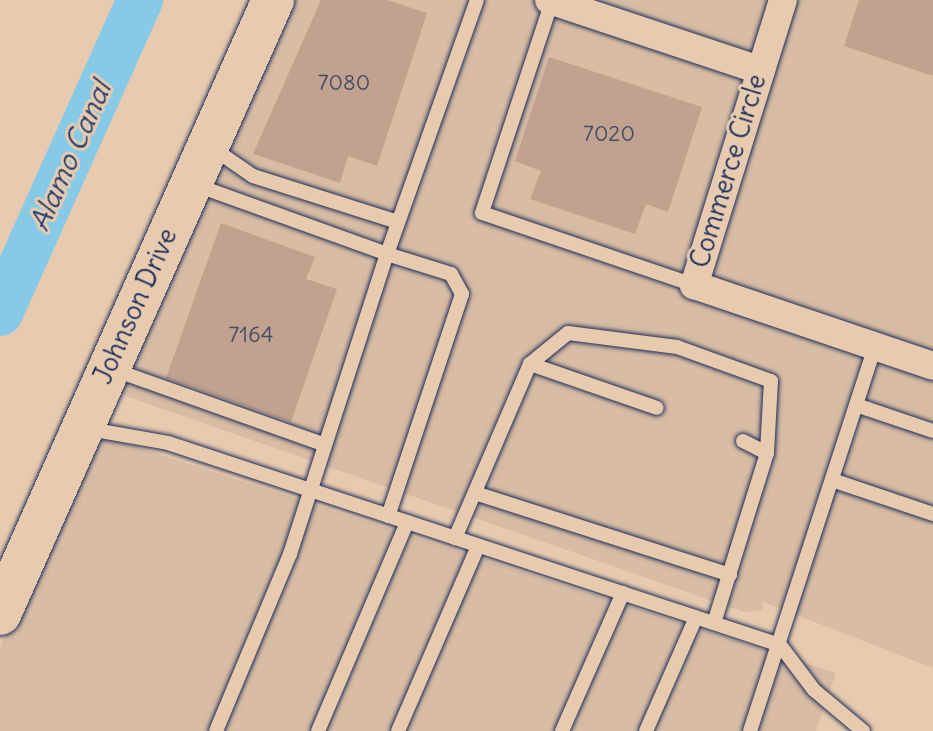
<!DOCTYPE html>
<style>
body{margin:0}
#map{position:relative;width:933px;height:731px;overflow:hidden;background:#e8cbaf;font-family:Delius,sans-serif}
div>[style]{position:absolute}
.built>*{inset:0;background:#d8bca4}
.river>*{height:46px;margin:-23px;padding:0 23px;transform-origin:23px;border-radius:23px;background:#86cae7}
.building>*{inset:0;background:#c1a28e}
.roads{filter:drop-shadow(0 0 2px #1b2f5e) drop-shadow(0 0 2px #1b2f5e)}
.lane>*{height:14px;margin:-7px;padding:0 7px;transform-origin:7px;border-radius:7px;background:#e8cbaf}
.street>*{height:28px;margin:-14px;padding:0 14px;transform-origin:14px;border-radius:14px;background:#e8cbaf}
.secondary>*{height:42px;margin:-21px;padding:0 21px;transform-origin:21px;border-radius:21px;background:#e8cbaf}
span{translate:-50% -50%;white-space:nowrap;text-align:center;line-height:1.15;-webkit-text-stroke:6px #e8cbaf;paint-order:stroke}
.number-label{font-size:22px;color:#444c6a}
.number-label span{-webkit-text-stroke-width:0}
.street-label{font-size:26px;color:#1b2f5e}
.water-label{font-size:28px;color:#263e6c;font-style:italic}
</style>
<div id="map">
<div class="built">
<div style="clip-path:polygon(290px 0,933px 0,933px 668px,763px 602px,762px 610px,744px 612px,117px 393px)"></div>
<div style="clip-path:polygon(93px 433px,836px 673px,816px 731px,0 731px,0 648px)"></div>
</div>
<div class="river">
<div style="left:0;top:313px;width:343px;rotate:-65.9deg"></div>
</div>
<div class="building">
<div style="clip-path:polygon(321px 0,387px 0,427px 13px,377px 166px,348px 156px,340px 183px,253px 154px)"></div>
<div style="clip-path:polygon(859px 0,933px 0,933px 76px,844px 46px)"></div>
<div style="clip-path:polygon(549px 57px,702px 107px,668px 212px,646px 204px,635px 234px,530px 199px,541px 171px,515px 161px)"></div>
<div style="clip-path:polygon(221px 223px,315px 257px,306px 279px,337px 289px,291px 422px,166px 378px)"></div>
</div>
<div class="roads">
<div class="lane">
<div style="left:552px;top:1px;width:223px;rotate:108.3deg"></div>
<div style="left:482px;top:213px;width:224px;rotate:18.8deg"></div>
<div style="left:211px;top:147px;width:51px;rotate:34.6deg"></div>
<div style="left:253px;top:176px;width:152px;rotate:17.6deg"></div>
<div style="left:193px;top:184px;width:206px;rotate:19.8deg"></div>
<div style="left:387px;top:254px;width:269px;rotate:-70.5deg"></div>
<div style="left:530px;top:364px;width:49px;rotate:-39.2deg"></div>
<div style="left:568px;top:333px;width:110px;rotate:7.3deg"></div>
<div style="left:677px;top:347px;width:100px;rotate:19.9deg"></div>
<div style="left:771px;top:381px;width:72px;rotate:93.2deg"></div>
<div style="left:767px;top:453px;width:178px;rotate:107.3deg"></div>
<div style="left:112px;top:369px;width:224px;rotate:19.6deg"></div>
<div style="left:856px;top:405px;width:81px;rotate:18.7deg"></div>
<div style="left:89px;top:429px;width:80px;rotate:10deg"></div>
<div style="left:168px;top:443px;width:644px;rotate:18.27deg"></div>
<div style="left:780px;top:645px;width:56px;rotate:52.9deg"></div>
<div style="left:814px;top:690px;width:64px;rotate:39.9deg"></div>
<div style="left:743px;top:441px;width:27px;rotate:27deg"></div>
<div style="left:832px;top:480px;width:107px;rotate:18.6deg"></div>
<div style="left:475px;top:493px;width:268px;rotate:17.8deg"></div>
<div style="left:455px;top:538px;width:189px;rotate:-66.7deg"></div>
<div style="left:530px;top:364px;width:134px;rotate:19.1deg"></div>
<div style="left:216px;top:731px;width:192px;rotate:-67.3deg"></div>
<div style="left:290px;top:554px;width:315px;rotate:-72.1deg"></div>
<div style="left:387px;top:254px;width:67px;rotate:17.4deg"></div>
<div style="left:451px;top:274px;width:23px;rotate:61deg"></div>
<div style="left:462px;top:294px;width:234px;rotate:108.4deg"></div>
<div style="left:318px;top:731px;width:227px;rotate:-66.9deg"></div>
<div style="left:398px;top:731px;width:202px;rotate:-66.6deg"></div>
<div style="left:562px;top:731px;width:151px;rotate:-66.2deg"></div>
<div style="left:646px;top:731px;width:124px;rotate:-66.3deg"></div>
<div style="left:750px;top:731px;width:405px;rotate:-72deg"></div>
</div>
<div class="street">
<div style="left:549px;top:0;width:222px;rotate:18.4deg"></div>
<div style="left:783px;top:0;width:299px;rotate:107.3deg"></div>
<div style="left:694px;top:285px;width:252px;rotate:18.7deg"></div>
</div>
<div class="secondary">
<div style="left:0;top:614px;width:672px;rotate:-66.03deg"></div>
</div>
</div>
<div class="number-label">
<span style="left:344px;top:83px">7080</span>
<span style="left:609px;top:134px">7020</span>
<span style="left:251px;top:335px">7164</span>
</div>
<div class="street-label">
<span style="left:728px;top:171px;rotate:-73deg">Commerce Circle</span>
<span style="left:135px;top:306px;rotate:-66deg">Johnson Drive</span>
</div>
<div class="water-label">
<span style="left:70px;top:156px;rotate:-66deg">Alamo Canal</span>
</div>
</div>
